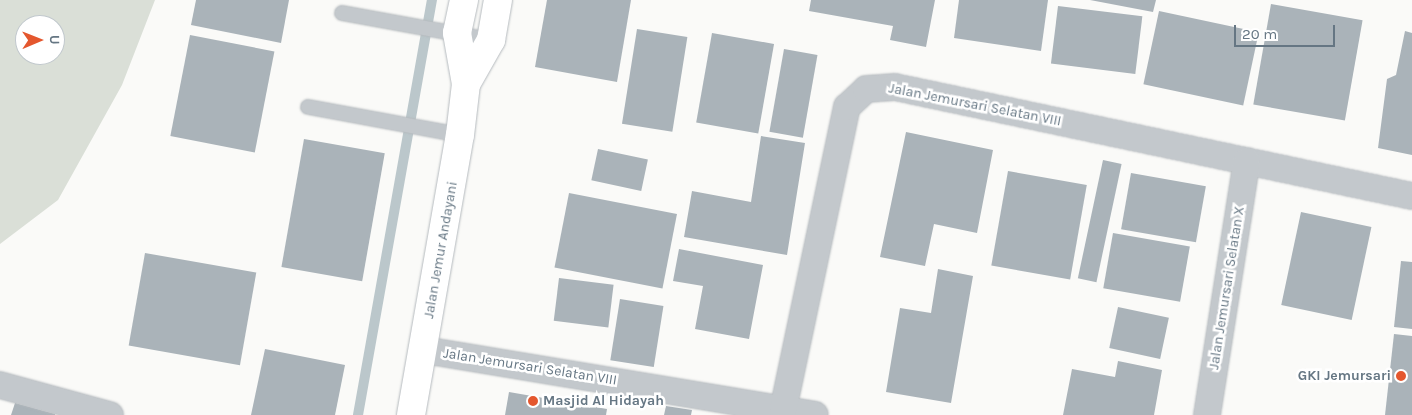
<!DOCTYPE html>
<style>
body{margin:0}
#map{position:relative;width:1412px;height:415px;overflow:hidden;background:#fafaf8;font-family:Karla,sans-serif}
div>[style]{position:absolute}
.green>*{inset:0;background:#dadfd7}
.stream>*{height:10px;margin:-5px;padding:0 5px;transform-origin:5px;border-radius:5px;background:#bbc7cb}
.building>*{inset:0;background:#aab3b9;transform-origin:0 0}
.roads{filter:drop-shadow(0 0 1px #b5babe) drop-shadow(0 0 1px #b5babe)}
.lane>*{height:14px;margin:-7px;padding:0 7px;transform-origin:7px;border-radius:7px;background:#c3c8cc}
.street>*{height:26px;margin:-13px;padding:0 13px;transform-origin:13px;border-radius:13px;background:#c3c8cc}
.primary>*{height:28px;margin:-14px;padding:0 14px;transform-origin:14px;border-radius:14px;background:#fff}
.dots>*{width:14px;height:14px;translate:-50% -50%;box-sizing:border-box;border:2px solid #fff;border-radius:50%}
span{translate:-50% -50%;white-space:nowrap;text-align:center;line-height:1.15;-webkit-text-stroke:5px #fff;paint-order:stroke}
.street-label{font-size:14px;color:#657683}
.poi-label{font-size:14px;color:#657683;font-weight:700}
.right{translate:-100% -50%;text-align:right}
.left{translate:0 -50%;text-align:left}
.north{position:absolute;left:15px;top:15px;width:50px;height:50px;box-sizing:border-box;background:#fff;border:1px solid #c1c8cd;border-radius:50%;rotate:89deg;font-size:14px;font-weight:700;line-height:20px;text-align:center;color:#657683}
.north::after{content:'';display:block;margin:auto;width:18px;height:22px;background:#e4572e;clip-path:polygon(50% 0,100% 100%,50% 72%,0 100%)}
.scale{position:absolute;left:1234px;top:25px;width:101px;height:22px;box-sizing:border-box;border:2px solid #657683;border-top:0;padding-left:6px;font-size:15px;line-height:18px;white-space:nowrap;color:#657683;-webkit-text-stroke:4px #fff;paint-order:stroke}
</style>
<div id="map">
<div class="green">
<div style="clip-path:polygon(evenodd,0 0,155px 0,122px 85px,58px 200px,0 244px,0 0,25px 25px,55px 25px,55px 55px,25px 55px,25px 25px)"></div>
</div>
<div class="stream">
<div style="left:358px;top:415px;width:422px;rotate:-79.9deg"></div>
</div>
<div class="building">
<div style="clip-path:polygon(196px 0,289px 0,281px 43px,191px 25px)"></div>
<div style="clip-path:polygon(547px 0,631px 0,617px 82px,535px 67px)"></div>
<div style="clip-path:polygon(811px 0,935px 0,926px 47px,890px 40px,893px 26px,809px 11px)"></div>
<div style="clip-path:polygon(959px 0,1048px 0,1041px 51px,954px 38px)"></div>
<div style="clip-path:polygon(1090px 0,1156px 0,1153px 12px)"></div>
<div style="left:1271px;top:4px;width:93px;height:102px;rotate:10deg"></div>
<div style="left:1058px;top:6px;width:85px;height:58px;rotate:7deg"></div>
<div style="left:1159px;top:11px;width:102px;height:75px;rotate:12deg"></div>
<div style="left:637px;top:29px;width:51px;height:96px;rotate:9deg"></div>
<div style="clip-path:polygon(1405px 31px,1412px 33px,1412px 155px,1378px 148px,1387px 79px,1396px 75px)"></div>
<div style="left:712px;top:33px;width:63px;height:91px;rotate:10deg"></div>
<div style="left:190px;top:35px;width:86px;height:103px;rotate:11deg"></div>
<div style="left:784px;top:49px;width:34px;height:84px;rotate:10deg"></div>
<div style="clip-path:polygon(906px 132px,993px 150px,977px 233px,934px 224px,925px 266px,880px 257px)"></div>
<div style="clip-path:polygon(761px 136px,805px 143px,787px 255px,684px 237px,692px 191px,751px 202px)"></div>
<div style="left:304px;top:139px;width:82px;height:130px;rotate:10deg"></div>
<div style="left:598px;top:149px;width:51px;height:32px;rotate:12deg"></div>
<div style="left:1103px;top:160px;width:19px;height:121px;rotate:12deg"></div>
<div style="left:1008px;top:171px;width:80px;height:96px;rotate:10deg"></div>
<div style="left:1131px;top:173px;width:76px;height:57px;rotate:10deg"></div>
<div style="left:569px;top:193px;width:110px;height:76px;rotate:11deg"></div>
<div style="left:1301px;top:212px;width:72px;height:95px;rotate:12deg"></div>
<div style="left:1113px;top:233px;width:78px;height:56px;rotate:10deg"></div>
<div style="clip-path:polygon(679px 249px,763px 265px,749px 339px,695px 329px,703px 286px,673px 281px)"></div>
<div style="left:145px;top:253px;width:113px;height:94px;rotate:10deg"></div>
<div style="clip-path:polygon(1401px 261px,1412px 262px,1412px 329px,1394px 327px)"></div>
<div style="clip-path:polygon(938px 269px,973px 276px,951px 403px,886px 392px,900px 308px,931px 313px)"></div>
<div style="left:559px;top:278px;width:55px;height:43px;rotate:7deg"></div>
<div style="left:620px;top:299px;width:44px;height:62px;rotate:9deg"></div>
<div style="left:1118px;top:307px;width:52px;height:42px;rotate:12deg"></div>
<div style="clip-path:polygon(1394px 334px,1412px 336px,1412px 415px,1385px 415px)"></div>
<div style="clip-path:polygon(265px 349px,345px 365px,335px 415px,251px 415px)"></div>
<div style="clip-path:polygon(1118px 361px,1162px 370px,1154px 415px,1063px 415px,1072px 369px,1115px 377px)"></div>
<div style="clip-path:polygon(509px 392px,607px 409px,606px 415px,505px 415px)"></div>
<div style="clip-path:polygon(15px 403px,55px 414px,55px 415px,11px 415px)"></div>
<div style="clip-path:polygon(666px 406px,692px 410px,691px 415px,664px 415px)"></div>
</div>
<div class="roads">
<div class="lane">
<div style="left:342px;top:13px;width:151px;rotate:10.3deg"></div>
<div style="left:308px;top:107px;width:155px;rotate:10.4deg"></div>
</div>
<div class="street">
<div style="left:424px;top:350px;width:396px;rotate:9.4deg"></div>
<div style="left:0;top:385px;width:114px;rotate:15.3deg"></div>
<div style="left:783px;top:410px;width:310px;rotate:-78.1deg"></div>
<div style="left:847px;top:107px;width:26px;rotate:-43deg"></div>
<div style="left:866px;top:89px;width:29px;rotate:-4deg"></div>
<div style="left:895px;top:87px;width:528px;rotate:11.91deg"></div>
<div style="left:1207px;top:415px;width:257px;rotate:-81.1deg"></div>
</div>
<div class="primary">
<div style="left:466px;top:84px;width:51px;rotate:-60.4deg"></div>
<div style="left:491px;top:40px;width:41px;rotate:-80.1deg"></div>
<div style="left:411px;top:415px;width:284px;rotate:-80.1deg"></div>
<div style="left:460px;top:135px;width:51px;rotate:-83.3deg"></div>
<div style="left:466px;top:84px;width:52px;rotate:-100deg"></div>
<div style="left:457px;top:33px;width:34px;rotate:-78deg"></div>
</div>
</div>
<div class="dots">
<div style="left:1401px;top:376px;background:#e4572e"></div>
<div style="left:533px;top:401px;background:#e4572e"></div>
</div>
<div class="street-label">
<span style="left:975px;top:105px;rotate:11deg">Jalan Jemursari Selatan VIII</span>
<span style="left:441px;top:250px;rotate:-80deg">Jalan Jemur Andayani</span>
<span style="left:1227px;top:288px;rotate:-81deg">Jalan Jemursari Selatan X</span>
<span style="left:530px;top:367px;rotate:9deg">Jalan Jemursari Selatan VIII</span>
</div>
<div class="poi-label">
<span class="right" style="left:1391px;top:376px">GKI Jemursari</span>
<span class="left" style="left:543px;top:401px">Masjid Al Hidayah</span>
</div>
<div class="north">U</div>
<div class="scale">20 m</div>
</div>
